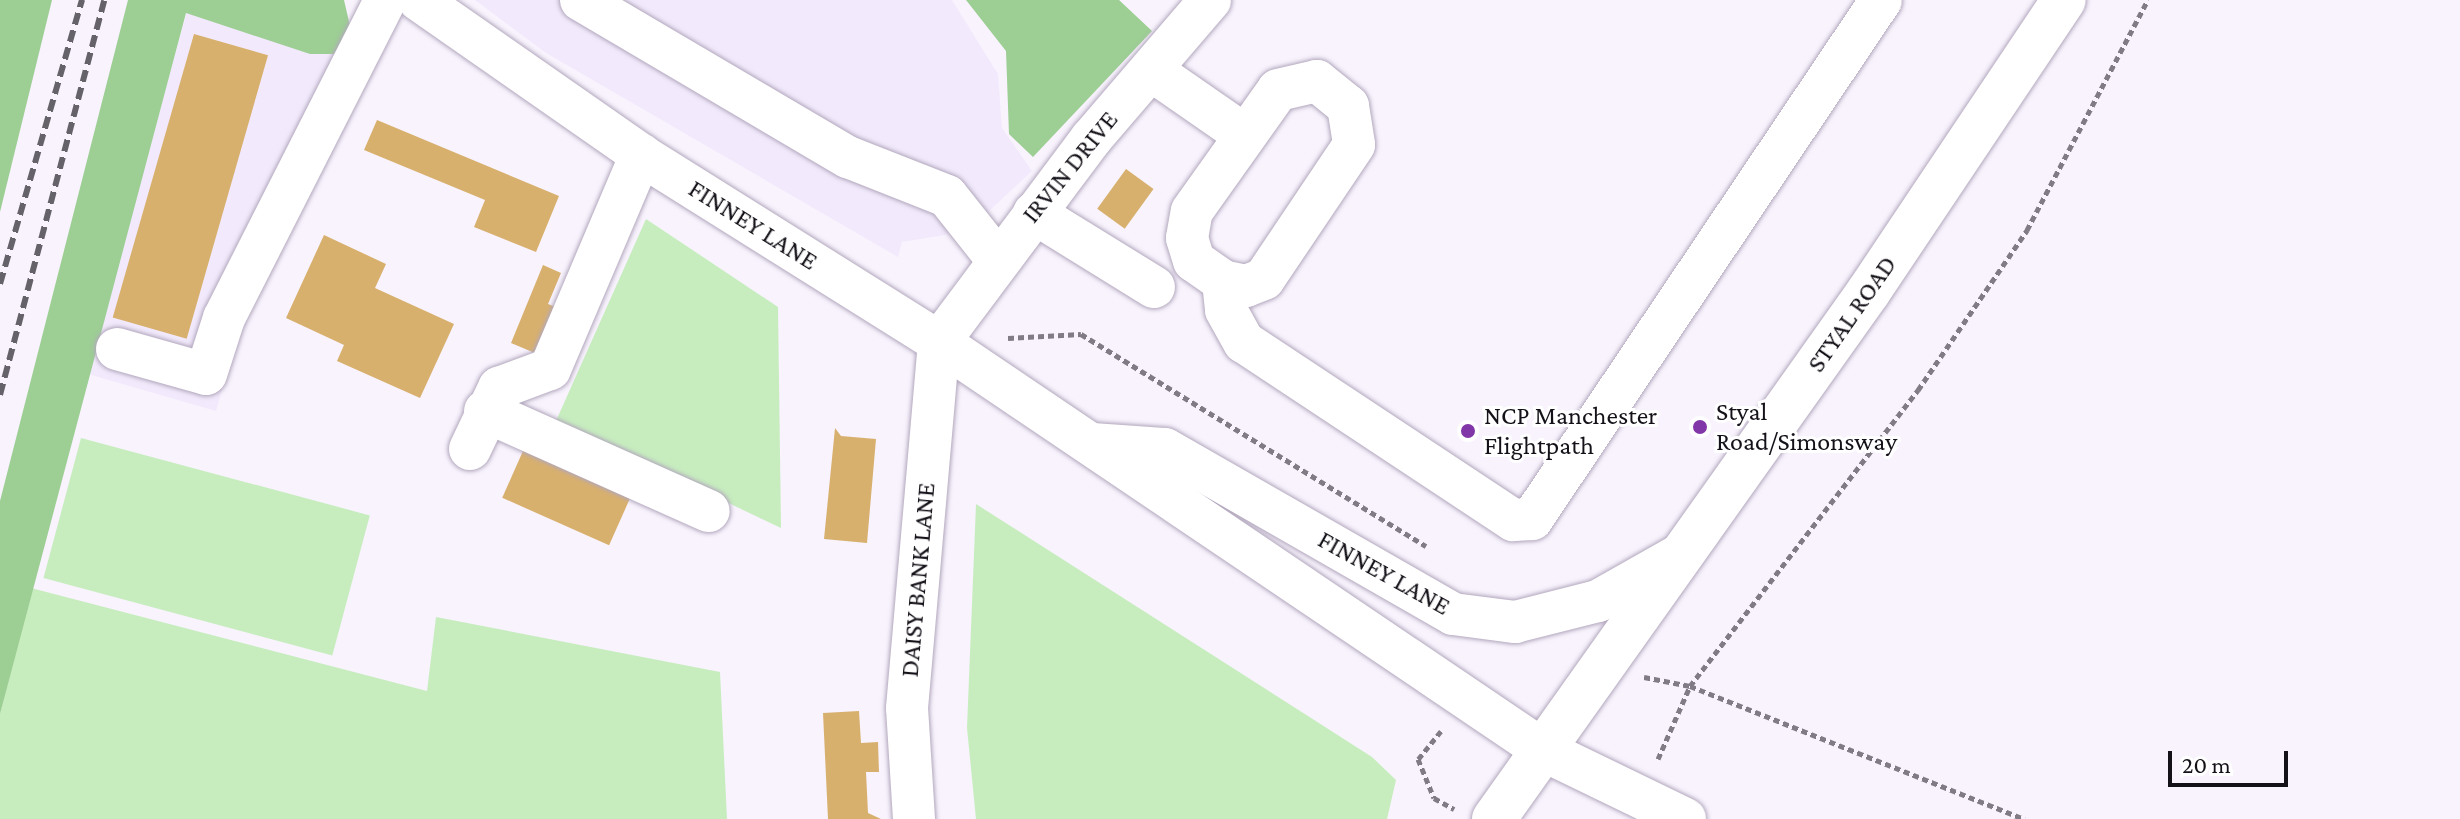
<!DOCTYPE html>
<style>
body{margin:0}
#map{position:relative;width:2460px;height:819px;overflow:hidden;background:#f8f3fd;font-family:"Crimson Pro",serif}
div>[style]{position:absolute}
.built>*{inset:0;background:#f2eafc}
.green>*{inset:0;background:#c7edbf;transform-origin:0 0}
.forest>*{inset:0;background:#9dce94}
.building>*{inset:0;background:#d8b06e;transform-origin:0 0}
.path>*{height:5px;margin-top:-2.5px;transform-origin:0;background:repeating-linear-gradient(90deg,#807b84 0 6px,transparent 0 10px)}
.roads{filter:drop-shadow(0 0 2px #b2a7bd) drop-shadow(0 0 2px #b2a7bd)}
.minor>*{height:42px;margin:-21px;padding:0 21px;transform-origin:21px;border-radius:21px;background:#fff}
.major>*{height:44px;margin:-22px;padding:0 22px;transform-origin:22px;border-radius:22px;background:#fff}
.rail>*{height:6px;margin-top:-3px;transform-origin:0;background:repeating-linear-gradient(90deg,#66626a 0 12px,transparent 0 18px)}
.dots>*{width:22px;height:22px;translate:-50% -50%;box-sizing:border-box;border:4px solid #fff;border-radius:50%}
span{translate:-50% -50%;white-space:nowrap;text-align:center;line-height:1.15;-webkit-text-stroke:6px #fff;paint-order:stroke}
.street-label{font-size:26px;color:#151118}
.poi-label{font-size:26px;color:#151118}
.left{translate:0 -50%;text-align:left}
.scale{position:absolute;left:2168px;top:751px;width:120px;height:36px;box-sizing:border-box;border:4px solid #151118;border-top:0;padding-left:10px;font-size:24px;line-height:28px;white-space:nowrap;color:#151118;-webkit-text-stroke:6px #fff;paint-order:stroke}
</style>
<div id="map">
<div class="built">
<div style="clip-path:polygon(190px 0,381px 52px,242px 320px,216px 411px,88px 374px)"></div>
<div style="clip-path:polygon(475px 0,952px 0,998px 74px,1002px 128px,1032px 171px,987px 213px,945px 235px,902px 242px,898px 257px,546px 53px)"></div>
</div>
<div class="green">
<div style="clip-path:polygon(646px 219px,778px 307px,781px 528px,556px 421px)"></div>
<div style="left:81px;top:438px;width:299px;height:145px;rotate:15deg"></div>
<div style="clip-path:polygon(976px 504px,1372px 757px,1396px 780px,1387px 819px,976px 819px,967px 728px)"></div>
<div style="clip-path:polygon(31px 588px,427px 691px,436px 617px,720px 672px,727px 819px,0 819px,0 714px)"></div>
</div>
<div class="forest">
<div style="clip-path:polygon(0 0,52px 0,0 212px)"></div>
<div style="clip-path:polygon(128px 0,344px 0,350px 26px,334px 54px,310px 54px,186px 13px,0 714px,0 501px)"></div>
<div style="clip-path:polygon(966px 0,1119px 0,1152px 31px,1033px 157px,1009px 134px,1006px 51px)"></div>
</div>
<div class="building">
<div style="left:194px;top:34px;width:77px;height:295px;rotate:16deg"></div>
<div style="clip-path:polygon(377px 120px,559px 196px,536px 252px,474px 227px,485px 200px,364px 150px)"></div>
<div style="left:1126px;top:169px;width:34px;height:49px;rotate:36deg"></div>
<div style="clip-path:polygon(324px 235px,386px 264px,375px 288px,454px 324px,420px 398px,337px 361px,344px 345px,286px 318px)"></div>
<div style="clip-path:polygon(543px 265px,561px 273px,548px 304px,561px 309px,542px 356px,511px 343px)"></div>
<div style="clip-path:polygon(835px 428px,841px 436px,876px 439px,867px 543px,824px 539px)"></div>
<div style="left:527px;top:442px;width:117px;height:61px;rotate:24deg"></div>
<div style="clip-path:polygon(859px 711px,861px 743px,878px 742px,879px 772px,866px 772px,868px 813px,881px 819px,828px 819px,823px 713px)"></div>
</div>
<div class="path">
<div style="left:1008px;top:338px;width:73px;rotate:-3.1deg"></div>
<div style="left:1081px;top:334px;width:405px;rotate:31.6deg"></div>
<div style="left:1644px;top:677px;width:47px;rotate:11.1deg"></div>
<div style="left:1690px;top:686px;width:360px;rotate:21.7deg"></div>
<div style="left:1441px;top:731px;width:36px;rotate:129deg"></div>
<div style="left:1418px;top:759px;width:42px;rotate:67.7deg"></div>
<div style="left:1434px;top:798px;width:23px;rotate:29deg"></div>
<div style="left:1658px;top:759px;width:80px;rotate:-66.3deg"></div>
<div style="left:1690px;top:686px;width:374px;rotate:-52.4deg"></div>
<div style="left:1918px;top:390px;width:194px;rotate:-55.7deg"></div>
<div style="left:2027px;top:230px;width:260px;rotate:-62.3deg"></div>
</div>
<div class="roads">
<div class="minor">
<div style="left:419px;top:0;width:271px;rotate:34.9deg"></div>
<div style="left:641px;top:155px;width:352px;rotate:32.1deg"></div>
<div style="left:939px;top:342px;width:729px;rotate:34.04deg"></div>
<div style="left:1543px;top:750px;width:158px;rotate:25.9deg"></div>
<div style="left:581px;top:0;width:310px;rotate:30.5deg"></div>
<div style="left:848px;top:157px;width:106px;rotate:21.5deg"></div>
<div style="left:947px;top:196px;width:80px;rotate:51.6deg"></div>
<div style="left:1151px;top:70px;width:114px;rotate:34.7deg"></div>
<div style="left:1317px;top:81px;width:40px;rotate:39deg"></div>
<div style="left:1348px;top:106px;width:39px;rotate:81deg"></div>
<div style="left:1354px;top:145px;width:161px;rotate:123.9deg"></div>
<div style="left:1264px;top:279px;width:19px;rotate:159deg"></div>
<div style="left:1246px;top:286px;width:24px;rotate:-168deg"></div>
<div style="left:1223px;top:281px;width:35px;rotate:-145deg"></div>
<div style="left:1194px;top:261px;width:24px;rotate:-107deg"></div>
<div style="left:1187px;top:238px;width:27px;rotate:-80deg"></div>
<div style="left:1192px;top:211px;width:148px;rotate:-54.6deg"></div>
<div style="left:1278px;top:90px;width:40px;rotate:-13deg"></div>
<div style="left:1034px;top:213px;width:141px;rotate:31.7deg"></div>
<div style="left:1223px;top:281px;width:29px;rotate:84deg"></div>
<div style="left:1226px;top:310px;width:37px;rotate:61deg"></div>
<div style="left:1244px;top:342px;width:323px;rotate:33.5deg"></div>
<div style="left:1513px;top:520px;width:19px;rotate:-3deg"></div>
<div style="left:1532px;top:519px;width:625px;rotate:-56.08deg"></div>
<div style="left:117px;top:349px;width:92px;rotate:15.7deg"></div>
<div style="left:206px;top:374px;width:59px;rotate:-72.2deg"></div>
<div style="left:224px;top:318px;width:356px;rotate:-63.1deg"></div>
<div style="left:485px;top:411px;width:245px;rotate:24.1deg"></div>
<div style="left:1092px;top:444px;width:73px;rotate:3.9deg"></div>
<div style="left:1165px;top:449px;width:332px;rotate:29.8deg"></div>
<div style="left:1453px;top:614px;width:63px;rotate:7.4deg"></div>
<div style="left:1515px;top:622px;width:86px;rotate:-14.2deg"></div>
<div style="left:1598px;top:601px;width:98px;rotate:-29.5deg"></div>
<div style="left:470px;top:449px;width:68px;rotate:-64.6deg"></div>
<div style="left:499px;top:388px;width:54px;rotate:-20.4deg"></div>
<div style="left:550px;top:369px;width:233px;rotate:-67deg"></div>
<div style="left:914px;top:819px;width:111px;rotate:-93.6deg"></div>
<div style="left:907px;top:708px;width:367px;rotate:-85deg"></div>
<div style="left:939px;top:342px;width:254px;rotate:-53.2deg"></div>
<div style="left:1091px;top:139px;width:183px;rotate:-49.4deg"></div>
</div>
<div class="major">
<div style="left:1494px;top:819px;width:648px;rotate:-54.62deg"></div>
<div style="left:1869px;top:291px;width:350px;rotate:-56.2deg"></div>
</div>
</div>
<div class="rail">
<div style="left:0;top:284px;width:296px;rotate:-73.9deg"></div>
<div style="left:0;top:395px;width:408px;rotate:-75.2deg"></div>
</div>
<div class="dots">
<div style="left:1700px;top:427px;background:#8237a8"></div>
<div style="left:1468px;top:431px;background:#8237a8"></div>
</div>
<div class="street-label">
<span style="left:1070px;top:167px;rotate:-51deg">IRVIN DRIVE</span>
<span style="left:753px;top:225px;rotate:32deg">FINNEY LANE</span>
<span style="left:1852px;top:314px;rotate:-55deg">STYAL ROAD</span>
<span style="left:1384px;top:573px;rotate:29deg">FINNEY LANE</span>
<span style="left:918px;top:580px;rotate:-85deg">DAISY BANK LANE</span>
</div>
<div class="poi-label">
<span class="left" style="left:1716px;top:427px">Styal<br>Road/Simonsway</span>
<span class="left" style="left:1484px;top:431px">NCP Manchester<br>Flightpath</span>
</div>
<div class="scale">20 m</div>
</div>
